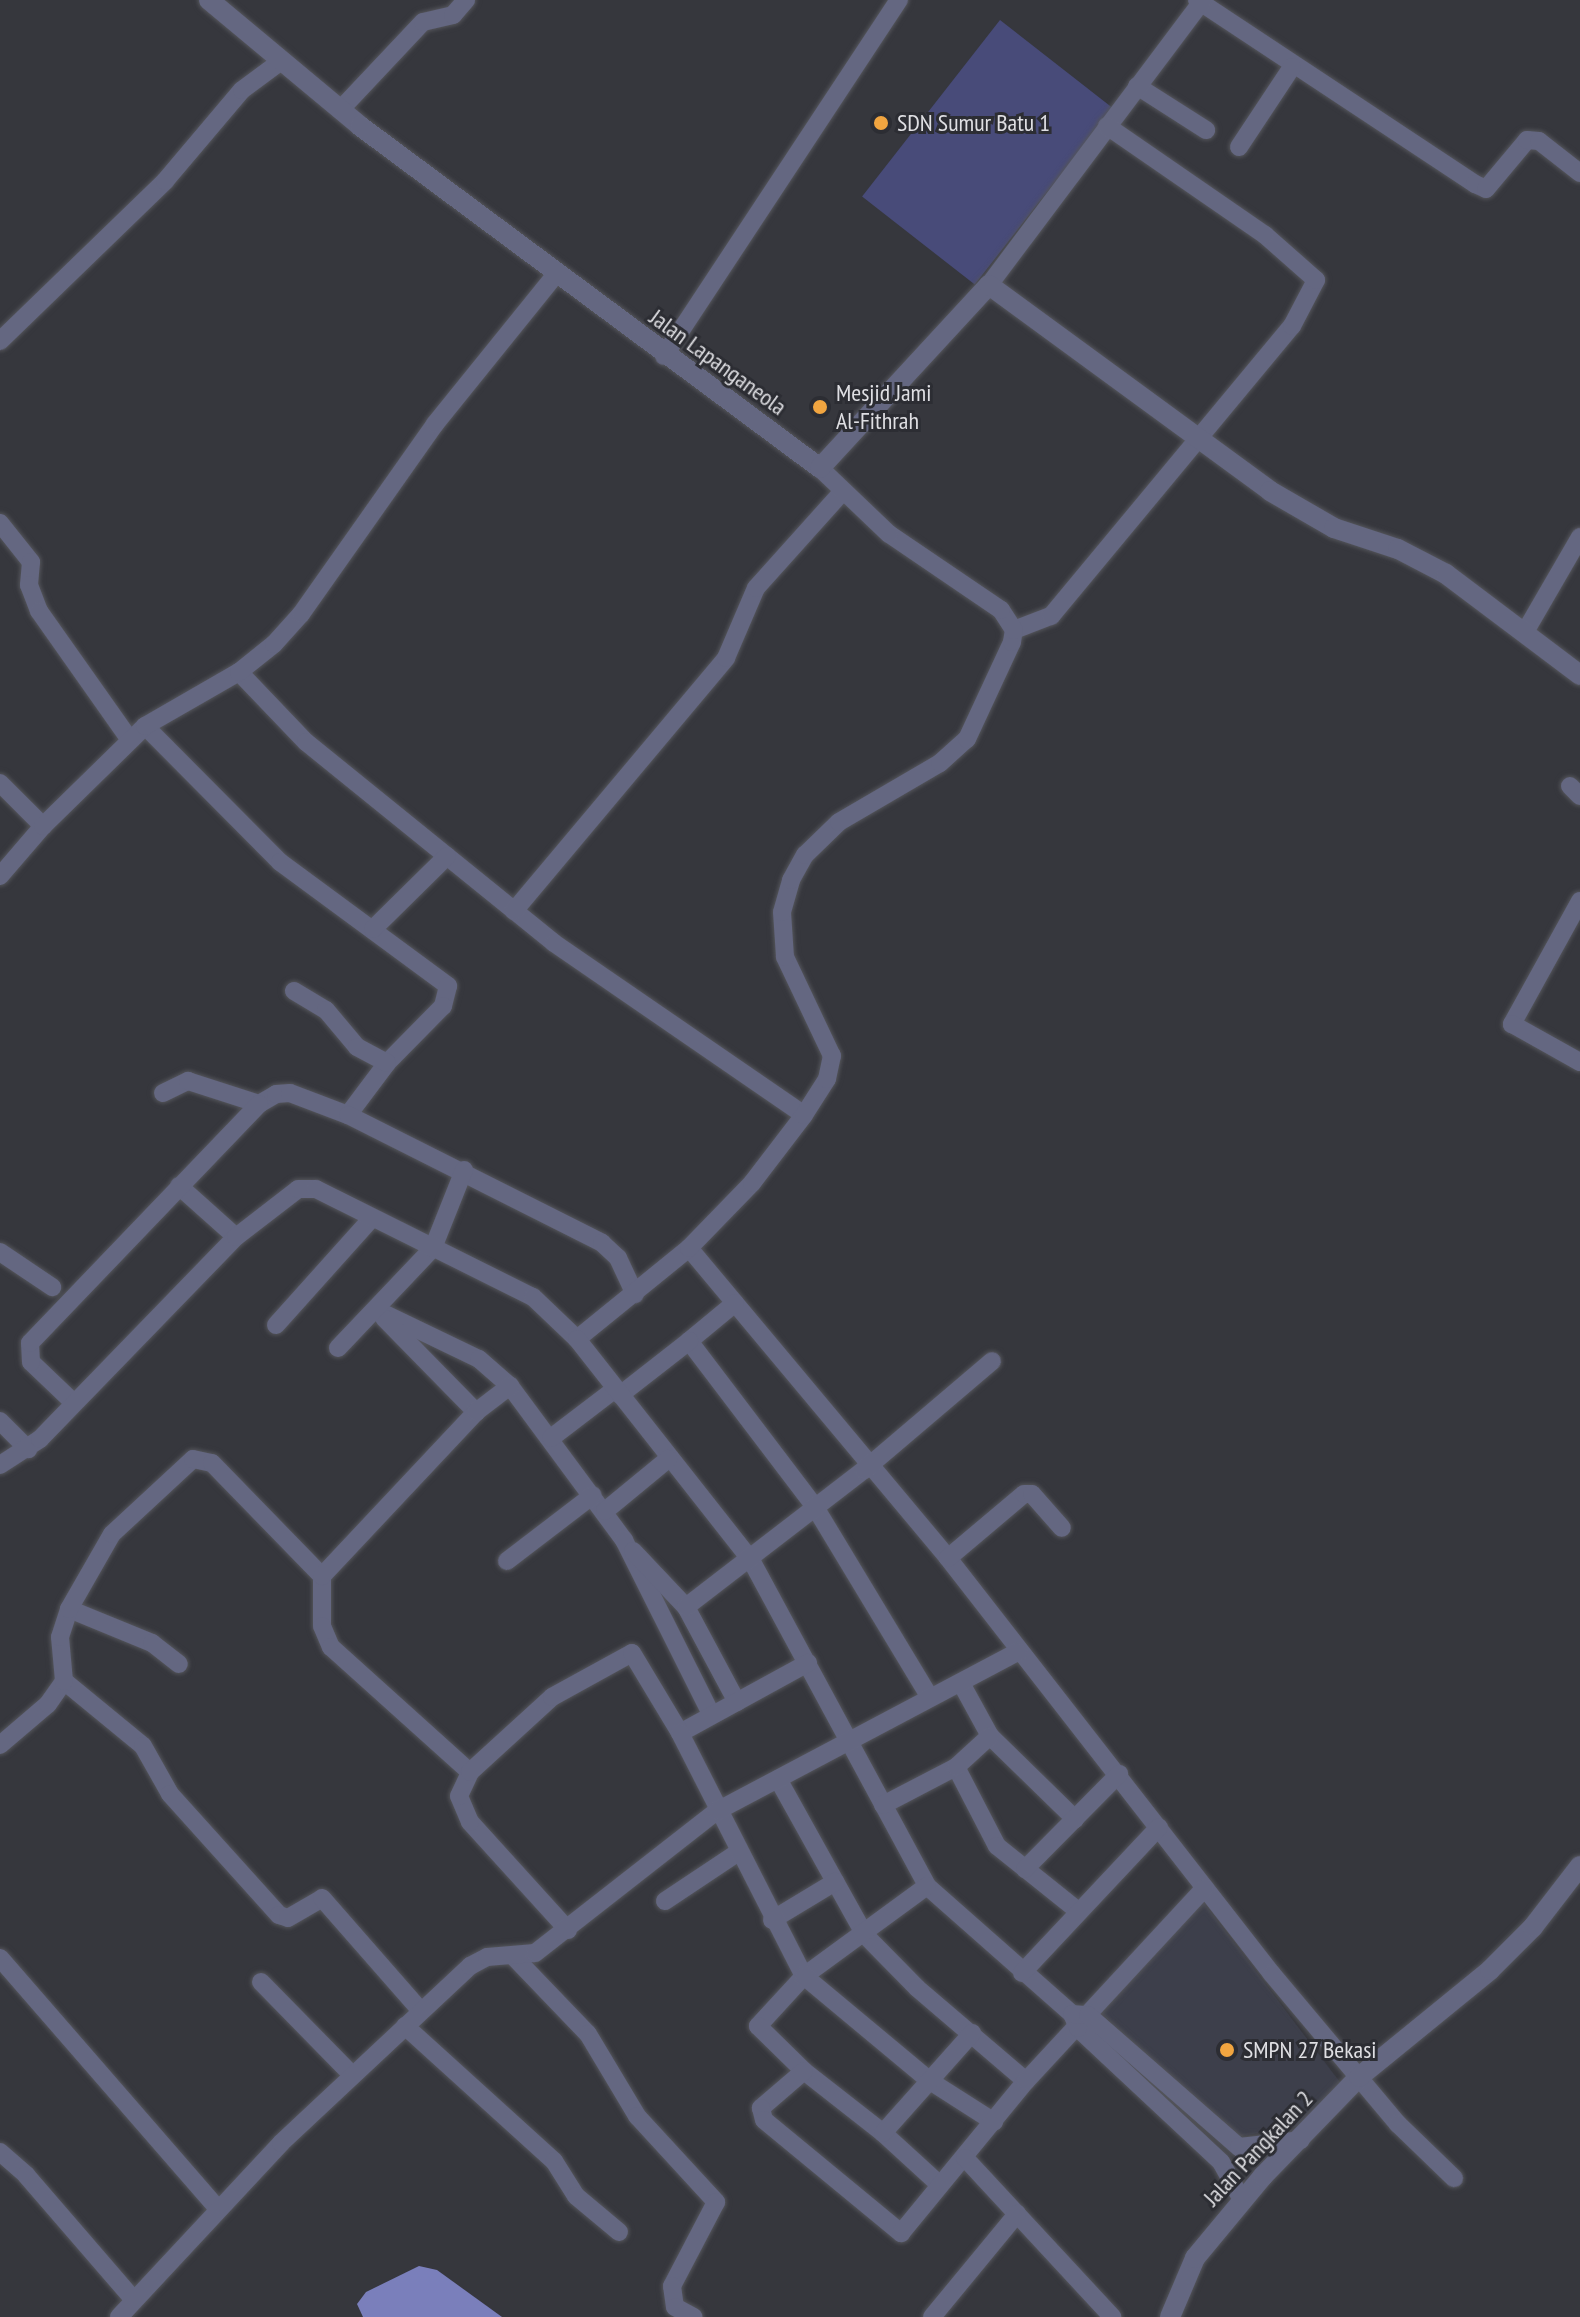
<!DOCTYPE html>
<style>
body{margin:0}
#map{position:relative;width:1580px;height:2317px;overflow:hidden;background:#36373d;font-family:"PT Sans Narrow",sans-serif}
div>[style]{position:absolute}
.built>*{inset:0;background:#3d3f4b}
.green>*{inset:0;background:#484b79;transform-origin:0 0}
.water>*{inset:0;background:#7a7fbb}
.roads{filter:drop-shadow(0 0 2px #54555b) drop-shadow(0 0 2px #54555b)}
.minor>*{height:18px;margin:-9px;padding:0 9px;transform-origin:9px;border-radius:9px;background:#646781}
.tertiary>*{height:20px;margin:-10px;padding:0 10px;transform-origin:10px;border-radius:10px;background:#646781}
.dots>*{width:22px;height:22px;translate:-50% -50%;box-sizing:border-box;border:4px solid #2c2d33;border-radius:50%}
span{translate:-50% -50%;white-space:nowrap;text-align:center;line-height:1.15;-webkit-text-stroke:6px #2c2d33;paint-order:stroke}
.poi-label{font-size:24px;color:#dfdfe3}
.left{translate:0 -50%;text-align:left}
.street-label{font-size:24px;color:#dfdfe3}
</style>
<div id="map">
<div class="built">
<div style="clip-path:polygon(1203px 1902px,1343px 2086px,1306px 2125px,1230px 2138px,1101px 2013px)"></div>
</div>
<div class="green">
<div style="left:1000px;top:20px;width:143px;height:224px;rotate:38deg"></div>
</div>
<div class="water">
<div style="clip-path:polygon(419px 2266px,437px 2270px,502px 2317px,363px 2317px,357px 2304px,366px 2292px)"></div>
</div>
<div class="roads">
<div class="minor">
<div style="left:1197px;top:0;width:333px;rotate:33.5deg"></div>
<div style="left:1475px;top:184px;width:12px;rotate:24deg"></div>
<div style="left:1486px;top:189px;width:64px;rotate:-50.1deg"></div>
<div style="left:1527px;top:140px;width:12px;rotate:5deg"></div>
<div style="left:1539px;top:141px;width:52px;rotate:38deg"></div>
<div style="left:1137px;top:86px;width:82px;rotate:32.5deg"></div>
<div style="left:340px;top:110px;width:121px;rotate:-46.7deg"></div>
<div style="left:423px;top:22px;width:31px;rotate:-13deg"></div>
<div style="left:453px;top:15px;width:20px;rotate:-49deg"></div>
<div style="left:1239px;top:147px;width:96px;rotate:-56.5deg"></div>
<div style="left:989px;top:285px;width:356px;rotate:-53.1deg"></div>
<div style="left:0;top:341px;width:230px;rotate:-44.1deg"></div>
<div style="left:165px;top:181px;width:119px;rotate:-49.8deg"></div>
<div style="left:242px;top:90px;width:47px;rotate:-36.4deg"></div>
<div style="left:664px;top:356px;width:427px;rotate:-56.6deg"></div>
<div style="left:0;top:523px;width:50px;rotate:51.5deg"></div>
<div style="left:31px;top:562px;width:23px;rotate:95deg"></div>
<div style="left:29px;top:585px;width:28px;rotate:69deg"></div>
<div style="left:39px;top:611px;width:158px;rotate:54.8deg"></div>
<div style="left:1014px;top:630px;width:40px;rotate:-21deg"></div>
<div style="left:1051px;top:616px;width:377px;rotate:-50.3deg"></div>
<div style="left:1292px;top:326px;width:52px;rotate:-62.4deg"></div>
<div style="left:1316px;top:280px;width:68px;rotate:-138.6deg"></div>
<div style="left:1265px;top:235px;width:192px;rotate:-145.4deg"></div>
<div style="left:1525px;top:632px;width:110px;rotate:-59.9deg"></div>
<div style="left:239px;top:672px;width:97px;rotate:46.3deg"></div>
<div style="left:306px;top:742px;width:319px;rotate:39deg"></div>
<div style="left:554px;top:943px;width:303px;rotate:34.5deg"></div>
<div style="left:145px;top:726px;width:192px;rotate:45.2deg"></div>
<div style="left:280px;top:862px;width:209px;rotate:36.4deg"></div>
<div style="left:448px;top:986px;width:21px;rotate:104deg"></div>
<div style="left:443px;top:1006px;width:80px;rotate:134.5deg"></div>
<div style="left:387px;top:1063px;width:65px;rotate:126.9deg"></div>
<div style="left:0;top:783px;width:61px;rotate:45deg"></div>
<div style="left:1570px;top:786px;width:14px;rotate:45deg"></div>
<div style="left:0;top:876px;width:66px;rotate:-49.3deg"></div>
<div style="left:43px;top:826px;width:143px;rotate:-44.4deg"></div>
<div style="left:145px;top:726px;width:108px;rotate:-29.9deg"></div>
<div style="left:239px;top:672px;width:45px;rotate:-38.7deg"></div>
<div style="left:274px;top:644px;width:40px;rotate:-48deg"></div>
<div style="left:301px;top:614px;width:232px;rotate:-54.8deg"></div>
<div style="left:435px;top:424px;width:193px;rotate:-51.1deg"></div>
<div style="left:1580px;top:901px;width:141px;rotate:118.9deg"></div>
<div style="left:1512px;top:1024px;width:78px;rotate:29.2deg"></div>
<div style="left:514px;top:911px;width:330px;rotate:-50deg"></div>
<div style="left:726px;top:658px;width:76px;rotate:-66.8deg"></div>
<div style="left:756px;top:588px;width:130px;rotate:-48.1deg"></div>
<div style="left:373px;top:929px;width:104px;rotate:-44.6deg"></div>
<div style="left:294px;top:991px;width:37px;rotate:31deg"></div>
<div style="left:326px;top:1010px;width:48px;rotate:50deg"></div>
<div style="left:357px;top:1047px;width:34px;rotate:28deg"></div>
<div style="left:163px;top:1093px;width:28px;rotate:-26deg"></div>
<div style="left:188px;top:1081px;width:75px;rotate:17.9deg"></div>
<div style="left:259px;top:1104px;width:20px;rotate:-30deg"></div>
<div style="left:276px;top:1094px;width:14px;rotate:-4deg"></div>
<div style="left:290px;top:1093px;width:62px;rotate:20.8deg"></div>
<div style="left:348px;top:1115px;width:284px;rotate:26.7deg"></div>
<div style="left:602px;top:1243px;width:22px;rotate:43deg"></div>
<div style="left:618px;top:1258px;width:40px;rotate:65deg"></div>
<div style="left:179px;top:1186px;width:76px;rotate:41.8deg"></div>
<div style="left:689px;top:1248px;width:404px;rotate:50.1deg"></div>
<div style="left:948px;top:1558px;width:527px;rotate:52.09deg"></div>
<div style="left:1272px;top:1974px;width:196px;rotate:50deg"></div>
<div style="left:1398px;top:2124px;width:78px;rotate:44deg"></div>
<div style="left:0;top:1252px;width:63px;rotate:33.9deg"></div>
<div style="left:735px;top:1303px;width:60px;rotate:140.4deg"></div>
<div style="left:689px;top:1341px;width:208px;rotate:52.8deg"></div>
<div style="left:815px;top:1507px;width:221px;rotate:58.9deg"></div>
<div style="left:377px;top:1310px;width:113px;rotate:25.7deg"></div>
<div style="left:479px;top:1359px;width:41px;rotate:41.1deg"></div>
<div style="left:510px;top:1386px;width:192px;rotate:53.5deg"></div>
<div style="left:624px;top:1540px;width:195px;rotate:63.4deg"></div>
<div style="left:384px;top:1318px;width:132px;rotate:45.6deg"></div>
<div style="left:276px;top:1325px;width:144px;rotate:-48.1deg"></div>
<div style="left:577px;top:1339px;width:144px;rotate:-39.1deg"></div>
<div style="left:689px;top:1248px;width:91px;rotate:-45.9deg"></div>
<div style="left:752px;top:1183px;width:86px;rotate:-52.6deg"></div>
<div style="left:804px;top:1115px;width:43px;rotate:-57.4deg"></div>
<div style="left:827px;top:1079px;width:24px;rotate:-78deg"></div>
<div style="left:832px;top:1056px;width:110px;rotate:-115.4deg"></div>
<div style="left:785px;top:957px;width:45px;rotate:-93.8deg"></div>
<div style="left:782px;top:912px;width:33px;rotate:-74deg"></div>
<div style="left:791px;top:880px;width:29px;rotate:-61deg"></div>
<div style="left:805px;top:855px;width:47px;rotate:-44.1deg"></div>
<div style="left:839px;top:822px;width:117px;rotate:-30.3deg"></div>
<div style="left:940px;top:763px;width:36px;rotate:-42deg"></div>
<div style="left:967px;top:739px;width:107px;rotate:-65.1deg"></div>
<div style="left:1012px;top:642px;width:12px;rotate:-81deg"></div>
<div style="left:1014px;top:630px;width:24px;rotate:-123deg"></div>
<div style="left:1001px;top:610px;width:135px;rotate:-145.8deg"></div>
<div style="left:889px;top:534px;width:95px;rotate:-136.3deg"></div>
<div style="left:338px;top:1348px;width:138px;rotate:-46.5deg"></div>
<div style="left:433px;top:1248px;width:84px;rotate:-68.3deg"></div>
<div style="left:620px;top:1395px;width:88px;rotate:-38deg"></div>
<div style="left:74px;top:1403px;width:59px;rotate:-136.4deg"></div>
<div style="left:31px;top:1362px;width:19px;rotate:-93deg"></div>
<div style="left:30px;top:1343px;width:331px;rotate:-46.2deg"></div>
<div style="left:0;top:1421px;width:40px;rotate:45deg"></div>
<div style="left:551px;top:1438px;width:81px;rotate:-37.4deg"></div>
<div style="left:0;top:1465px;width:48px;rotate:-33deg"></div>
<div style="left:40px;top:1439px;width:281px;rotate:-45.9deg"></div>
<div style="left:236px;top:1237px;width:78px;rotate:-37.7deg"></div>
<div style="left:298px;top:1189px;width:18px"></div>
<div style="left:316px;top:1189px;width:242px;rotate:26.5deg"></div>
<div style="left:533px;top:1297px;width:61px;rotate:43.7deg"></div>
<div style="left:577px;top:1339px;width:281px;rotate:51.8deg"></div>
<div style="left:751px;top:1560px;width:370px;rotate:61.6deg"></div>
<div style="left:927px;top:1886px;width:193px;rotate:41.4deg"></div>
<div style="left:605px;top:1511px;width:82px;rotate:-39.5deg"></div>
<div style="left:633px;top:1551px;width:77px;rotate:46.6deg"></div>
<div style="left:686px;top:1607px;width:108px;rotate:61.8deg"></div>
<div style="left:948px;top:1558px;width:99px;rotate:-40.1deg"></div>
<div style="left:1024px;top:1494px;width:8px"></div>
<div style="left:1032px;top:1494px;width:45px;rotate:48.6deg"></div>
<div style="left:507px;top:1561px;width:108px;rotate:-37.5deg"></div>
<div style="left:322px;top:1576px;width:50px;rotate:90deg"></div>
<div style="left:322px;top:1626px;width:23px;rotate:67deg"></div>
<div style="left:331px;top:1647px;width:187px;rotate:42deg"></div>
<div style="left:686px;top:1607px;width:225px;rotate:-37.6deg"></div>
<div style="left:864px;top:1470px;width:168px;rotate:-40.4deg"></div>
<div style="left:69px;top:1609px;width:90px;rotate:22.3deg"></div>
<div style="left:152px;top:1643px;width:34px;rotate:38deg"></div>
<div style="left:64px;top:1681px;width:102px;rotate:39.4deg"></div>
<div style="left:143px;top:1746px;width:55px;rotate:60.6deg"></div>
<div style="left:170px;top:1794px;width:163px;rotate:48deg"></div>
<div style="left:279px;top:1915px;width:9px;rotate:18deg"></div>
<div style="left:288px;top:1918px;width:39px;rotate:-30deg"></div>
<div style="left:322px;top:1898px;width:149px;rotate:48.8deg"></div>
<div style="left:961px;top:1683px;width:60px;rotate:61.3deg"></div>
<div style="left:990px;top:1736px;width:119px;rotate:44.3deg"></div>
<div style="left:680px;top:1733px;width:146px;rotate:-28.7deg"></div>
<div style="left:0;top:1745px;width:63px;rotate:-40.5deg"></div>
<div style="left:48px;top:1704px;width:28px;rotate:-55deg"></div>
<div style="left:64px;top:1681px;width:44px;rotate:-95.2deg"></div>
<div style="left:60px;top:1637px;width:29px;rotate:-72deg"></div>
<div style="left:69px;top:1609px;width:86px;rotate:-60.2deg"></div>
<div style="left:112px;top:1534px;width:110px;rotate:-42.8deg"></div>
<div style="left:193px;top:1459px;width:19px;rotate:12deg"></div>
<div style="left:212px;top:1463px;width:158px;rotate:45.8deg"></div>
<div style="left:322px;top:1576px;width:225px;rotate:-46.8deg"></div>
<div style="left:476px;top:1412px;width:43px;rotate:-37.4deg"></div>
<div style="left:956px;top:1767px;width:89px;rotate:62.6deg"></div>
<div style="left:997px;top:1846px;width:104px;rotate:38.7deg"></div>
<div style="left:778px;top:1779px;width:179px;rotate:60.9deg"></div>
<div style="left:865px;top:1935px;width:74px;rotate:45.5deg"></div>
<div style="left:917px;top:1988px;width:143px;rotate:40.5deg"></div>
<div style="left:883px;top:1805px;width:82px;rotate:-27.5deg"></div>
<div style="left:956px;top:1767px;width:46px;rotate:-42.4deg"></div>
<div style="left:1025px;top:1869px;width:134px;rotate:-45.3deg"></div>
<div style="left:927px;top:1886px;width:152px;rotate:143.8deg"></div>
<div style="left:804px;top:1976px;width:68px;rotate:132.6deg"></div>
<div style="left:758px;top:2026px;width:64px;rotate:44.4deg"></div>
<div style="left:804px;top:2071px;width:100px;rotate:38.1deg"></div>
<div style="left:883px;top:2133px;width:77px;rotate:42.4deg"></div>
<div style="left:665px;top:1901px;width:87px;rotate:-33.7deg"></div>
<div style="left:772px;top:1920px;width:74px;rotate:-31.1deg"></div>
<div style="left:568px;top:1930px;width:146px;rotate:-132.2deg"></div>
<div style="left:470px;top:1822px;width:28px;rotate:-113deg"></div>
<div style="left:459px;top:1796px;width:26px;rotate:-65deg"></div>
<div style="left:470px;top:1772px;width:111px;rotate:-42.4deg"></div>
<div style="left:552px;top:1697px;width:91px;rotate:-28.8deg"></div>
<div style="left:632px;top:1653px;width:93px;rotate:59deg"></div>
<div style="left:680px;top:1733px;width:273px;rotate:63deg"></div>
<div style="left:804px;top:1976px;width:164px;rotate:39.8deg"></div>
<div style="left:930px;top:2081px;width:76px;rotate:32.6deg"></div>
<div style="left:0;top:1958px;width:332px;rotate:49deg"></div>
<div style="left:515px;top:1958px;width:105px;rotate:46.2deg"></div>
<div style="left:588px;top:2034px;width:96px;rotate:59.1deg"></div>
<div style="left:637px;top:2116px;width:117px;rotate:47.4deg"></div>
<div style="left:716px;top:2202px;width:95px;rotate:117.6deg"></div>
<div style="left:672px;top:2286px;width:21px;rotate:82deg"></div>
<div style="left:675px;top:2307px;width:21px;rotate:28deg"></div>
<div style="left:1022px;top:1973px;width:200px;rotate:-46.8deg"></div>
<div style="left:261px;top:1982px;width:129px;rotate:45.6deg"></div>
<div style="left:405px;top:2026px;width:201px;rotate:42.2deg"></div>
<div style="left:554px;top:2161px;width:41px;rotate:57.8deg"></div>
<div style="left:576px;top:2196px;width:56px;rotate:39.9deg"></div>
<div style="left:804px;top:2071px;width:57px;rotate:139.3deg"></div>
<div style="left:761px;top:2108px;width:12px;rotate:76deg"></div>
<div style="left:764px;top:2120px;width:178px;rotate:39.5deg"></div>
<div style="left:901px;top:2233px;width:197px;rotate:-50.6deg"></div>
<div style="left:1026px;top:2081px;width:263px;rotate:-47.2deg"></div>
<div style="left:883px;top:2133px;width:134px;rotate:-48.3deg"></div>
<div style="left:0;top:2152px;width:35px;rotate:41deg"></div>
<div style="left:26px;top:2175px;width:165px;rotate:49.2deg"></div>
<div style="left:965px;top:2158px;width:217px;rotate:47.2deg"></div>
<div style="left:1242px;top:2200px;width:43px;rotate:-118.9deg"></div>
<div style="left:1221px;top:2162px;width:196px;rotate:-136.9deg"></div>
<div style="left:1078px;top:2028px;width:15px;rotate:-113deg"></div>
<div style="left:1072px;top:2014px;width:16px;rotate:4deg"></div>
<div style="left:1088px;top:2015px;width:201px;rotate:41.2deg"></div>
<div style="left:1239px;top:2147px;width:62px;rotate:-6.4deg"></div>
<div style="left:119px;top:2317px;width:238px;rotate:-47deg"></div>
<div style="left:281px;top:2143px;width:259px;rotate:-43.1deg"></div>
<div style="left:470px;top:1966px;width:19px;rotate:-28deg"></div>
<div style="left:487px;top:1957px;width:48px;rotate:-4.8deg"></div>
<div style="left:535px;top:1953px;width:231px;rotate:-38deg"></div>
<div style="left:717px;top:1811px;width:340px;rotate:-27.9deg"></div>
<div style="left:932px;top:2317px;width:134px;rotate:-50.5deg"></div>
</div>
<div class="tertiary">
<div style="left:209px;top:0;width:197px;rotate:39.8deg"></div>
<div style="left:360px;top:126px;width:573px;rotate:36.63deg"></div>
<div style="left:820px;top:468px;width:249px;rotate:-47.3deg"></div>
<div style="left:989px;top:285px;width:348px;rotate:36.2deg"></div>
<div style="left:1270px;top:491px;width:74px;rotate:30deg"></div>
<div style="left:1334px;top:528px;width:67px;rotate:18.2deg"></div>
<div style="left:1398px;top:549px;width:54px;rotate:27.5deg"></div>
<div style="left:1446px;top:574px;width:168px;rotate:37deg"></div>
<div style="left:1170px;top:2317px;width:64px;rotate:-67deg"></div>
<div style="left:1195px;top:2258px;width:107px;rotate:-50.3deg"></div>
<div style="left:1263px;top:2176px;width:138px;rotate:-45.9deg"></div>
<div style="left:1359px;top:2077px;width:169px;rotate:-39.2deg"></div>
<div style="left:1490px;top:1970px;width:61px;rotate:-45deg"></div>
<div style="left:1533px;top:1927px;width:77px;rotate:-52.4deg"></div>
</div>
</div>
<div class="dots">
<div style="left:881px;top:123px;background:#f1a540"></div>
<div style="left:820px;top:407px;background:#f1a540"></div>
<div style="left:1227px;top:2050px;background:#f1a540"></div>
</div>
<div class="poi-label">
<span class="left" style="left:897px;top:123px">SDN Sumur Batu 1</span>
<span class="left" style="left:836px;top:407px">Mesjid Jami<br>Al-Fithrah</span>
<span class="left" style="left:1243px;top:2050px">SMPN 27 Bekasi</span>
</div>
<div class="street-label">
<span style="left:718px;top:362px;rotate:36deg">Jalan Lapanganeola</span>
<span style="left:1258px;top:2148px;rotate:-47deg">Jalan Pangkalan 2</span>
</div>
</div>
